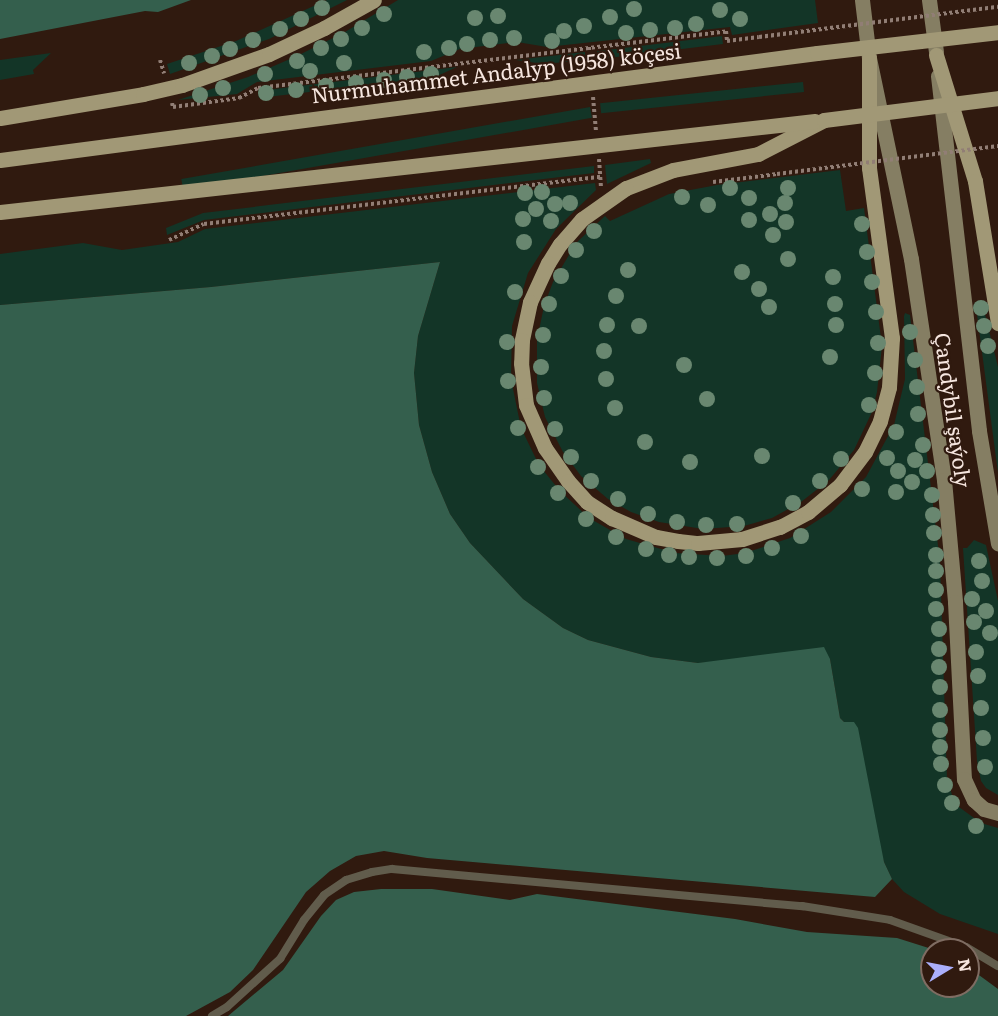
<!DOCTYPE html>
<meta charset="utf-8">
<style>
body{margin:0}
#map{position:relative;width:998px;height:1016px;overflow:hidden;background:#301a0f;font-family:Literata,serif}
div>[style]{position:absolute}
.green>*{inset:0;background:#133527;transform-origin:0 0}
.forest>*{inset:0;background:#345f4d}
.path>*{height:4px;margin-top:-2px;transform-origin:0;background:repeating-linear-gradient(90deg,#917e75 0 3px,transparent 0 6px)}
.service>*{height:8px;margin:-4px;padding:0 4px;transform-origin:4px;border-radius:4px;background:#615c4c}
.secondary>*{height:15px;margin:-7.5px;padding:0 7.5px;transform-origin:7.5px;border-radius:7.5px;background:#857e63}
.primary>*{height:15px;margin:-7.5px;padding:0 7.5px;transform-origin:7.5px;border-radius:7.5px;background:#a19876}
.path-bridge>*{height:4px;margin-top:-2px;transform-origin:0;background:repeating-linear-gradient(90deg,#917e75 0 3px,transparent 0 6px)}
.primary-bridge>*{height:15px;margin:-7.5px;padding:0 7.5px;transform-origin:7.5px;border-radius:7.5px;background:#a19876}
.trees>*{width:16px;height:16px;margin:-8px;border-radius:50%;background:#698770}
span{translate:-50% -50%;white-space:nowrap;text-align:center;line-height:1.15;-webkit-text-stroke:4.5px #301a0f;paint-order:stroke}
.street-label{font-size:21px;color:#f6e6df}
.north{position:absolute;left:920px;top:938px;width:60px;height:60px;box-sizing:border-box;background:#301a0f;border:2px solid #7f6c62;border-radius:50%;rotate:80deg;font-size:16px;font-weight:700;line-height:24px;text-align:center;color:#f6e6df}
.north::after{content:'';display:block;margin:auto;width:21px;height:27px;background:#abaffb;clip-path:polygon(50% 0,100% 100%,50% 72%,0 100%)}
</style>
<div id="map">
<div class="green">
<div style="clip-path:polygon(327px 0,347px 0,269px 39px,170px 74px,167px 64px,236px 41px)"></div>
<div style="clip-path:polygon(398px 0,815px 0,818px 23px,732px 35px,730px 27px,547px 47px,517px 42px,460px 49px,431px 61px,257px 82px,237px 94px,178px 100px,248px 77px,297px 56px,345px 32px)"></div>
<div style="left:722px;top:36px;width:8px;height:126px;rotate:83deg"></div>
<div style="clip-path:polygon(585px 52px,586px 60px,544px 64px,516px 60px)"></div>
<div style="clip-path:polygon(51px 53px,33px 70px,34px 74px,0 80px,0 60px)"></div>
<div style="clip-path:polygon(457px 67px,435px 77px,259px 98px,258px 91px)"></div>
<div style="left:803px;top:82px;width:10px;height:204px;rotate:84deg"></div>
<div style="left:590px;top:107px;width:11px;height:415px;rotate:80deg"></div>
<div style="clip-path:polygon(650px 159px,651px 163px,607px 184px,605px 165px)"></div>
<div style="clip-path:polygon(594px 166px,594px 173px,204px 220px,167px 235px,166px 228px,203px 213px)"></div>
<div style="clip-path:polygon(840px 170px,846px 211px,864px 208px,882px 346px,877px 392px,872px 412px,854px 450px,829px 480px,801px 502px,772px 518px,744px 526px,703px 529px,659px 522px,631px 512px,608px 499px,581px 476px,563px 452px,545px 417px,537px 383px,537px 340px,544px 306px,553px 282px,576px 243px,605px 216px,610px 221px,669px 194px,717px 185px)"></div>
<div style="clip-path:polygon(595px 183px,596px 190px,556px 229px,528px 273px,512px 326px,511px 379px,521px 428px,539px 465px,560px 491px,589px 518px,626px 539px,675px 553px,722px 556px,745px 553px,790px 538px,831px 512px,866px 477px,894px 425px,905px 379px,904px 316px,905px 313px,910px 315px,940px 562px,947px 779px,953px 798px,959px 807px,981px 823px,998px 828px,998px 934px,940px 914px,904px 892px,892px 879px,884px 862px,844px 722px,840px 718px,830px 659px,698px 663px,651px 657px,588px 640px,563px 628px,523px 599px,470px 543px,450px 514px,432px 472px,419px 425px,414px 373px,418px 336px,440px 262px,211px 287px,0 305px,0 254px,83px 243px,122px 250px,178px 242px,205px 229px)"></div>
<div style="clip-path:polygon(980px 304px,983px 306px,998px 367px,998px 473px,976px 307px)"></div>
<div style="clip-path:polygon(974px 540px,986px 545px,998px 601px,998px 795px,986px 788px,981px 781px,977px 761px,963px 548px,967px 548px)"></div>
</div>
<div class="forest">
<div style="clip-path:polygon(0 0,191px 0,158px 12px,145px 11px,0 39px)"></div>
<div style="clip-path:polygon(440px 262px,418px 336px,414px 373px,419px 425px,432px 472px,450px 514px,470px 543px,523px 599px,563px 628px,588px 640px,651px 657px,698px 663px,824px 647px,830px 659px,840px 718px,844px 722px,854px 722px,858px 728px,884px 862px,892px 879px,875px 897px,427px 858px,384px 851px,356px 856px,330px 871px,306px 892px,253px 970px,230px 992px,186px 1016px,0 1016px,0 305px,211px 287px)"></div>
<div style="clip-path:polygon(381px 889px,432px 889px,510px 900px,537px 894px,735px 919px,807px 932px,897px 938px,935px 950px,932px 950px,932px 986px,968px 986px,968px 967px,998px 989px,998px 1016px,228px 1016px,283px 970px,321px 916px,336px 900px,354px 892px)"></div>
</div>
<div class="path">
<div style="left:589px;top:47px;width:21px;rotate:87deg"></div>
<div style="left:160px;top:60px;width:14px;rotate:73deg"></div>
<div style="left:593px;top:97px;width:34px;rotate:85deg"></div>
<div style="left:172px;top:103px;width:4px;rotate:76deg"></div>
<div style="left:173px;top:107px;width:67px;rotate:-7.8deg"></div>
<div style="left:239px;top:98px;width:21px;rotate:-28deg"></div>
<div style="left:258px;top:88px;width:471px;rotate:-6.9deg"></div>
<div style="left:726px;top:31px;width:10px;rotate:84deg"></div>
<div style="left:727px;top:41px;width:32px;rotate:-7deg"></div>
<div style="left:599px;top:159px;width:29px;rotate:86deg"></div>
<div style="left:713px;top:182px;width:64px;rotate:-7.1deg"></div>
<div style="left:169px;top:240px;width:38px;rotate:-25deg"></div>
<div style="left:204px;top:224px;width:399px;rotate:-6.8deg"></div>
</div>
<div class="service">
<div style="left:212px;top:1016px;width:17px;rotate:-31deg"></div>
<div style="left:227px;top:1007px;width:72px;rotate:-42.2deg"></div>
<div style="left:280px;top:959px;width:46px;rotate:-58.4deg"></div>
<div style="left:304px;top:920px;width:32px;rotate:-51deg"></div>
<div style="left:324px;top:895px;width:27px;rotate:-34deg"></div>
<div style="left:346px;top:880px;width:27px;rotate:-17deg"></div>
<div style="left:372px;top:872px;width:20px;rotate:-9deg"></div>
<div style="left:392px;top:869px;width:412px;rotate:5.2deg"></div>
<div style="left:802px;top:906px;width:89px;rotate:9deg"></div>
<div style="left:890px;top:920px;width:81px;rotate:19.6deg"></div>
<div style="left:966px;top:947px;width:37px;rotate:31deg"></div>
</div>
<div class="secondary">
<div style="left:862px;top:0;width:58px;rotate:83.1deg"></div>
<div style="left:869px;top:58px;width:205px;rotate:78.2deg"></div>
<div style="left:911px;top:259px;width:223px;rotate:81.5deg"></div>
<div style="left:944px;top:480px;width:122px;rotate:84.8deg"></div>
<div style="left:955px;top:602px;width:177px;rotate:87.1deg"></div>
<div style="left:964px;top:779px;width:23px;rotate:65deg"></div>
<div style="left:974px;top:800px;width:13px;rotate:42deg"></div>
<div style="left:984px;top:809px;width:15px;rotate:16deg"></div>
<div style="left:929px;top:0;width:52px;rotate:82.3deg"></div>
<div style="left:938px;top:76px;width:357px;rotate:83.4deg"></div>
<div style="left:979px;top:431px;width:114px;rotate:80.4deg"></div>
</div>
<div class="primary">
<div style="left:936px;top:55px;width:132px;rotate:72.8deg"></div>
<div style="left:975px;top:181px;width:144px;rotate:80.8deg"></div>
<div style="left:0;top:118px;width:145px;rotate:-9.5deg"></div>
<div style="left:143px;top:94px;width:40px;rotate:-13deg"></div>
<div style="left:182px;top:85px;width:92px;rotate:-19.6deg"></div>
<div style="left:269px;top:54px;width:61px;rotate:-25.3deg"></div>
<div style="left:324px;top:28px;width:57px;rotate:-29.2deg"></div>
<div style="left:824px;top:120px;width:74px;rotate:152.7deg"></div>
<div style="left:758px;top:154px;width:86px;rotate:169.3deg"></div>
<div style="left:673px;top:170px;width:50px;rotate:159deg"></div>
<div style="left:626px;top:188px;width:54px;rotate:144.8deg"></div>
<div style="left:582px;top:219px;width:33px;rotate:131deg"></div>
<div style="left:560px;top:244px;width:22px;rotate:122deg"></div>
<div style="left:548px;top:263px;width:43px;rotate:114.8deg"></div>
<div style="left:530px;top:302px;width:39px;rotate:102deg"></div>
<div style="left:522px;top:340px;width:23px;rotate:92deg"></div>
<div style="left:521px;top:363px;width:42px;rotate:83.2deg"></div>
<div style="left:526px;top:405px;width:47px;rotate:66.2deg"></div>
<div style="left:545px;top:448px;width:40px;rotate:55.1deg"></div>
<div style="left:568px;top:481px;width:28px;rotate:48deg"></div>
<div style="left:587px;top:502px;width:30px;rotate:33deg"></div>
<div style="left:612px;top:518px;width:48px;rotate:23.4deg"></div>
<div style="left:656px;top:537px;width:22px;rotate:10deg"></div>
<div style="left:678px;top:541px;width:20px;rotate:6deg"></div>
<div style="left:698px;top:543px;width:44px;rotate:-5.2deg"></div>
<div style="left:742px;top:539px;width:40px;rotate:-18deg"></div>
<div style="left:780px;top:527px;width:32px;rotate:-28deg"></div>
<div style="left:808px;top:512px;width:42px;rotate:-40.2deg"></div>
<div style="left:840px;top:485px;width:41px;rotate:-52.9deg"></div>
<div style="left:865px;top:452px;width:34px;rotate:-64deg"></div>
<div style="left:880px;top:421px;width:35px;rotate:-75deg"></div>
<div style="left:889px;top:387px;width:49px;rotate:-86.5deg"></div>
<div style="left:892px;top:338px;width:172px;rotate:-97.7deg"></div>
<div style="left:869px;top:168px;width:110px;rotate:-90deg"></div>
<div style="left:0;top:160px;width:824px;rotate:-7.46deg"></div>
<div style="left:0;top:212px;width:820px;rotate:-6.37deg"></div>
</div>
<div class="path-bridge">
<div style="left:759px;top:37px;width:241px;rotate:-7.2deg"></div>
<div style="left:777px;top:174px;width:223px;rotate:-7.2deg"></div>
</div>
<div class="primary-bridge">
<div style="left:817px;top:53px;width:182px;rotate:-6.6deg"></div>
<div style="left:824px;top:120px;width:175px;rotate:-7.2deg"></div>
</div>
<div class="trees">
<div style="left:322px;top:8px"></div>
<div style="left:634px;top:9px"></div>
<div style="left:720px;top:10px"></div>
<div style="left:384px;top:14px"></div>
<div style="left:498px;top:16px"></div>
<div style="left:610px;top:17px"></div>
<div style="left:475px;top:18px"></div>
<div style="left:301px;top:19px"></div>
<div style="left:740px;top:19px"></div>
<div style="left:696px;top:24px"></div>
<div style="left:584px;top:26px"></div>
<div style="left:362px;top:28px"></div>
<div style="left:675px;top:28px"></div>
<div style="left:280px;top:29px"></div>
<div style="left:650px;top:30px"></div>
<div style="left:564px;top:31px"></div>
<div style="left:626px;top:33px"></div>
<div style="left:514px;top:38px"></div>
<div style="left:341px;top:39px"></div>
<div style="left:253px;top:40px"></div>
<div style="left:490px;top:40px"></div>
<div style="left:552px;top:41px"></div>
<div style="left:467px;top:44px"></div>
<div style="left:321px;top:48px"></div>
<div style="left:449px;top:48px"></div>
<div style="left:230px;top:49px"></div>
<div style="left:424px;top:52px"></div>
<div style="left:212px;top:56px"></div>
<div style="left:297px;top:61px"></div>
<div style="left:189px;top:63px"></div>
<div style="left:344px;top:63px"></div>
<div style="left:310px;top:71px"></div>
<div style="left:265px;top:74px"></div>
<div style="left:431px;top:74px"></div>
<div style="left:407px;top:77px"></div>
<div style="left:384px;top:80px"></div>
<div style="left:356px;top:83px"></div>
<div style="left:326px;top:86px"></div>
<div style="left:223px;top:88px"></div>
<div style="left:296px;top:90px"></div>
<div style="left:266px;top:93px"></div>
<div style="left:200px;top:95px"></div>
<div style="left:730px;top:188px"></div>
<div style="left:788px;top:188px"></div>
<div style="left:542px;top:192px"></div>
<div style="left:525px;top:193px"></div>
<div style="left:682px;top:197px"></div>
<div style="left:749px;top:198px"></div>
<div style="left:570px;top:203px"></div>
<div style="left:785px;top:203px"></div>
<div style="left:555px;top:204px"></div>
<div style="left:708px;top:205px"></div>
<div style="left:536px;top:209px"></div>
<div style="left:770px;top:214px"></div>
<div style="left:523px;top:219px"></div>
<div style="left:749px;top:220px"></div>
<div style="left:551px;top:221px"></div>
<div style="left:786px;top:222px"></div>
<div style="left:862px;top:224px"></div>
<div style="left:594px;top:231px"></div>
<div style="left:773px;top:235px"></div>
<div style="left:524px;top:242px"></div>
<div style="left:576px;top:250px"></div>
<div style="left:867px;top:252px"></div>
<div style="left:788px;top:259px"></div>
<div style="left:628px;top:270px"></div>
<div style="left:742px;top:272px"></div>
<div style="left:561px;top:276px"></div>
<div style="left:833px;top:277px"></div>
<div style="left:872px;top:282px"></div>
<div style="left:759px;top:289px"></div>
<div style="left:515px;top:292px"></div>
<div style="left:616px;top:296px"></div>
<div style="left:549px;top:304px"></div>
<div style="left:835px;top:304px"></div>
<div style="left:769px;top:307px"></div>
<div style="left:981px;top:308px"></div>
<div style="left:876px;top:312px"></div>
<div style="left:607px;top:325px"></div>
<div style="left:836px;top:325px"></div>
<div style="left:639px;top:326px"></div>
<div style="left:984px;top:326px"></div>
<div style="left:910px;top:332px"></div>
<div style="left:543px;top:335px"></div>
<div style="left:507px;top:342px"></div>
<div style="left:878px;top:343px"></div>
<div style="left:988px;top:346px"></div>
<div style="left:604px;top:351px"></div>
<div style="left:830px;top:357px"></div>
<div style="left:915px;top:360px"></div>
<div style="left:684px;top:365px"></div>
<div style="left:541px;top:367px"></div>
<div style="left:875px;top:373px"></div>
<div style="left:606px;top:379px"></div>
<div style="left:508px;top:381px"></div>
<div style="left:917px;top:387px"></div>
<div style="left:544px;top:398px"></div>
<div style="left:707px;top:399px"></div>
<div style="left:869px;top:405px"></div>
<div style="left:615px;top:408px"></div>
<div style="left:918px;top:414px"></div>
<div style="left:518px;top:428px"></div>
<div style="left:555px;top:429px"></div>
<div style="left:896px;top:432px"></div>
<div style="left:645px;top:442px"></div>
<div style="left:923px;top:445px"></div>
<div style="left:762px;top:456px"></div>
<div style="left:571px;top:457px"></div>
<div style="left:887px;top:458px"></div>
<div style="left:841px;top:459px"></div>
<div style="left:915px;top:460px"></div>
<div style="left:690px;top:462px"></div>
<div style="left:538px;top:467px"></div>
<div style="left:898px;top:471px"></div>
<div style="left:927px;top:471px"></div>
<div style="left:591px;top:481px"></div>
<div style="left:820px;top:481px"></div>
<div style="left:912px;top:482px"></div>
<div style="left:862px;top:489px"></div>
<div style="left:896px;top:492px"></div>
<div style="left:558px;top:493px"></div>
<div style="left:932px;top:495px"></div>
<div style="left:618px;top:499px"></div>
<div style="left:793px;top:503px"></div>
<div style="left:648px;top:514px"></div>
<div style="left:933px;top:515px"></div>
<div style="left:586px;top:519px"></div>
<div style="left:677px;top:522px"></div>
<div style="left:737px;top:524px"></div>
<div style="left:706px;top:525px"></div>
<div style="left:934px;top:533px"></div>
<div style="left:801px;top:536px"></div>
<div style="left:616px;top:537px"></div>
<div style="left:772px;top:548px"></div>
<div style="left:646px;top:549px"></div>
<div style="left:669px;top:555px"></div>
<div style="left:936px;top:555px"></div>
<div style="left:746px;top:556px"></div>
<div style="left:689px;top:557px"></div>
<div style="left:717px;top:558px"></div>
<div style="left:979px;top:561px"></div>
<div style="left:936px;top:571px"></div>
<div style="left:982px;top:581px"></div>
<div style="left:936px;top:590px"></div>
<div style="left:972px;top:599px"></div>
<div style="left:936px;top:609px"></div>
<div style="left:986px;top:611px"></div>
<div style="left:974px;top:622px"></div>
<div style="left:939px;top:629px"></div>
<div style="left:990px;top:633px"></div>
<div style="left:939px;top:649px"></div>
<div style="left:976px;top:652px"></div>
<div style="left:939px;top:667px"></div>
<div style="left:978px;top:676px"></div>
<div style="left:940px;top:687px"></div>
<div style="left:981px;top:708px"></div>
<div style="left:940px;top:710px"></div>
<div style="left:940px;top:730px"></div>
<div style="left:983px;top:738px"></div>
<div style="left:940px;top:747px"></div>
<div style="left:941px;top:764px"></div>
<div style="left:985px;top:767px"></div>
<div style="left:945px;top:785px"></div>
<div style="left:952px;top:803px"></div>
<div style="left:976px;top:826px"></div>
</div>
<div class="street-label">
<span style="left:496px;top:72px;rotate:-7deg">Nurmuhammet Andalyp (1958) köçesi</span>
<span style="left:954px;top:410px;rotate:82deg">Çandybil şaýoly</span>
</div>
<div class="north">N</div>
</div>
